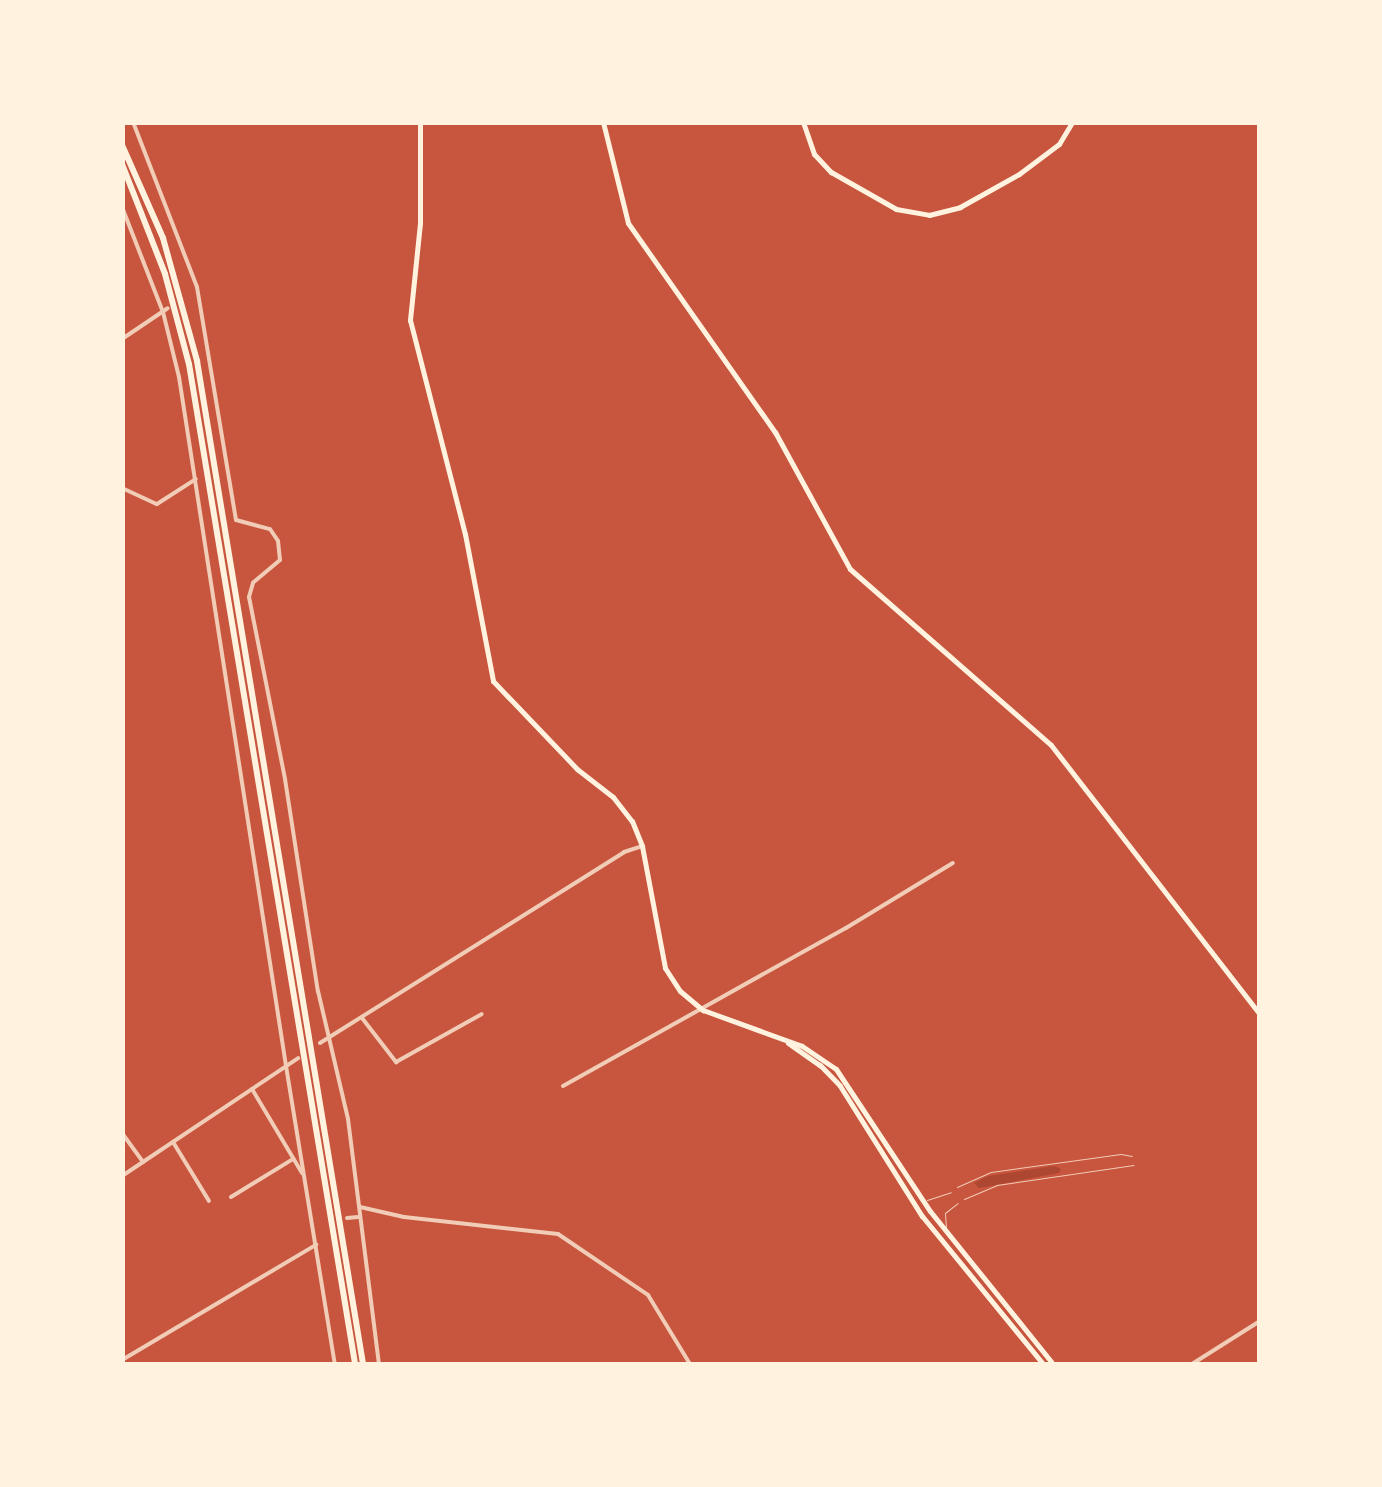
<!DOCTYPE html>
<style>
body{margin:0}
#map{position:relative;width:1382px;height:1487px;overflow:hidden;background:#c8553d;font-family:"Fira Sans",sans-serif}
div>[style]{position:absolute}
.green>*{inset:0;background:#ae4732}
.service>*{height:1px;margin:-0.5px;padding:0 0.5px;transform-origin:0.5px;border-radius:0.5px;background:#f1ccb7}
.minor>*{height:4px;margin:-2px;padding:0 2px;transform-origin:2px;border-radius:2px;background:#f1ccb7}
.tertiary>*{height:4px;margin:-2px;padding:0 2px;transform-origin:2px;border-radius:2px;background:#f1ccb7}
.secondary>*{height:5px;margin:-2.5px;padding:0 2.5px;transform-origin:2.5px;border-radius:2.5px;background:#fff3e0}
.motorway>*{height:6px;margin:-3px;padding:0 3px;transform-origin:3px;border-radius:3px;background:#fff3e0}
span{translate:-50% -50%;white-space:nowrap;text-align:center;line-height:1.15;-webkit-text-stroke:10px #fff3e0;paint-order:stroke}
.frame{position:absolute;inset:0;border:125px solid #fff3e0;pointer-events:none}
</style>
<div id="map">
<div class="green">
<div style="clip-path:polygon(1054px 1166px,1061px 1169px,1059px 1173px,979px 1188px,974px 1183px,988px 1176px)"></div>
</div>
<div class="service">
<div style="left:957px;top:1187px;width:37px;rotate:-24deg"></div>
<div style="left:991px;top:1172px;width:131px;rotate:-7.9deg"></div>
<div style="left:1121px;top:1154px;width:11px;rotate:10deg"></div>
<div style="left:964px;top:1199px;width:36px;rotate:-23deg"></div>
<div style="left:997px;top:1185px;width:138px;rotate:-8.3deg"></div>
<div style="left:927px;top:1200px;width:25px;rotate:-18deg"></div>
<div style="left:946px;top:1228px;width:15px;rotate:-94deg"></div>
<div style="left:945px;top:1213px;width:16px;rotate:-38deg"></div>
</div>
<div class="minor">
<div style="left:122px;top:339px;width:55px;rotate:-34deg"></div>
<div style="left:122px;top:488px;width:38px;rotate:25deg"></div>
<div style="left:157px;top:504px;width:46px;rotate:-32.7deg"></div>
<div style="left:362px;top:1018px;width:56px;rotate:52.3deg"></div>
<div style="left:396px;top:1062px;width:98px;rotate:-29.2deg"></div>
<div style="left:286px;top:1066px;width:302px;rotate:80.7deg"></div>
<div style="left:563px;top:1086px;width:324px;rotate:-29.2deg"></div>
<div style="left:846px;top:928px;width:125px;rotate:-31.3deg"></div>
<div style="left:252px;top:1089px;width:98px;rotate:59.2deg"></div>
<div style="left:122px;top:1133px;width:36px;rotate:54deg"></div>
<div style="left:173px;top:1142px;width:69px;rotate:58.6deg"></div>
<div style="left:231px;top:1197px;width:73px;rotate:-31.5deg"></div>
<div style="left:360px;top:1207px;width:45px;rotate:12.8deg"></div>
<div style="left:404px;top:1217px;width:155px;rotate:6.3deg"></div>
<div style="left:558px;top:1234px;width:109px;rotate:34.1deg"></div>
<div style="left:648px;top:1295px;width:81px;rotate:58.7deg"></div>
<div style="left:347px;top:1218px;width:11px;rotate:-5deg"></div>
<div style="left:122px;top:1360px;width:226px;rotate:-30.7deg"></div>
<div style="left:1192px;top:1364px;width:80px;rotate:-32.3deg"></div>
</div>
<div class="tertiary">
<div style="left:133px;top:122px;width:177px;rotate:68.8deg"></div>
<div style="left:197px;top:287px;width:236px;rotate:80.5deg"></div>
<div style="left:236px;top:520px;width:35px;rotate:15deg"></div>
<div style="left:270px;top:529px;width:14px;rotate:56deg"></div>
<div style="left:278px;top:541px;width:19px;rotate:84deg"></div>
<div style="left:280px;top:560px;width:35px;rotate:140deg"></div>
<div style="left:253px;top:583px;width:15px;rotate:106deg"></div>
<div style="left:249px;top:597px;width:186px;rotate:78.8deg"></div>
<div style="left:285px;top:779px;width:215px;rotate:81.2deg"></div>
<div style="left:318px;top:991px;width:131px;rotate:76.8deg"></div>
<div style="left:348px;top:1119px;width:247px;rotate:82.8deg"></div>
<div style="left:122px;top:207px;width:113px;rotate:68.7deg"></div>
<div style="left:163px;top:312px;width:67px;rotate:76.2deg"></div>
<div style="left:179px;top:377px;width:697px;rotate:81.17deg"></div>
<div style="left:320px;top:1043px;width:359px;rotate:-32.1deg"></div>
<div style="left:624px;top:852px;width:19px;rotate:-18deg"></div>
<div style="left:122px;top:1176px;width:212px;rotate:-33.8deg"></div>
</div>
<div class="secondary">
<div style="left:420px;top:122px;width:101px;rotate:90deg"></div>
<div style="left:420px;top:223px;width:98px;rotate:95.9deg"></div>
<div style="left:410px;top:320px;width:221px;rotate:75.6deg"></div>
<div style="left:465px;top:534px;width:150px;rotate:79.2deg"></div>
<div style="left:493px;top:681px;width:122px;rotate:46.3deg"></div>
<div style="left:577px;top:769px;width:46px;rotate:37.9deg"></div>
<div style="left:613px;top:797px;width:31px;rotate:52deg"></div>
<div style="left:632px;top:821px;width:27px;rotate:68deg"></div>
<div style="left:642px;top:846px;width:124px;rotate:79.3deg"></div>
<div style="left:665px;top:968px;width:27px;rotate:57deg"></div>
<div style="left:680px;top:991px;width:30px;rotate:40deg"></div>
<div style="left:703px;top:1010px;width:105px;rotate:20deg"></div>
<div style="left:802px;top:1046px;width:41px;rotate:34.1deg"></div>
<div style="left:836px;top:1069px;width:170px;rotate:56.5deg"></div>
<div style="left:930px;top:1211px;width:196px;rotate:51.2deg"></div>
<div style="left:603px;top:122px;width:104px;rotate:76.1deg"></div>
<div style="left:628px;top:223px;width:256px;rotate:54.9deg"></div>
<div style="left:775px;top:432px;width:156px;rotate:61.3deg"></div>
<div style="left:850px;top:569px;width:267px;rotate:41.2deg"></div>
<div style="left:1051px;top:745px;width:341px;rotate:52.2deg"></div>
<div style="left:803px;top:122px;width:34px;rotate:71deg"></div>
<div style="left:814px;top:154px;width:25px;rotate:47deg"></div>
<div style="left:831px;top:172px;width:75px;rotate:29.6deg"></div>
<div style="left:896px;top:209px;width:34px;rotate:10deg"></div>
<div style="left:929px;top:215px;width:32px;rotate:-14deg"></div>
<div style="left:960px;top:207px;width:68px;rotate:-29.2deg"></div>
<div style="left:1019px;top:174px;width:50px;rotate:-36.9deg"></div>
<div style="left:1059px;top:144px;width:26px;rotate:-59deg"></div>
<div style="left:788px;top:1043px;width:39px;rotate:35deg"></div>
<div style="left:820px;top:1065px;width:29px;rotate:46deg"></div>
<div style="left:840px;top:1086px;width:154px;rotate:57.8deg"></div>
<div style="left:922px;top:1216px;width:191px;rotate:50.7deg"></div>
</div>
<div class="motorway">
<div style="left:122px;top:145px;width:102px;rotate:66.2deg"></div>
<div style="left:163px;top:238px;width:128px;rotate:74.5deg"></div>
<div style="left:197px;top:361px;width:1017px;rotate:80.6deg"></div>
<div style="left:122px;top:164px;width:118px;rotate:68.6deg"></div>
<div style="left:165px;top:274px;width:93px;rotate:75.1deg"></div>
<div style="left:189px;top:364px;width:1014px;rotate:80.57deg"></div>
</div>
<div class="frame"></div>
</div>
